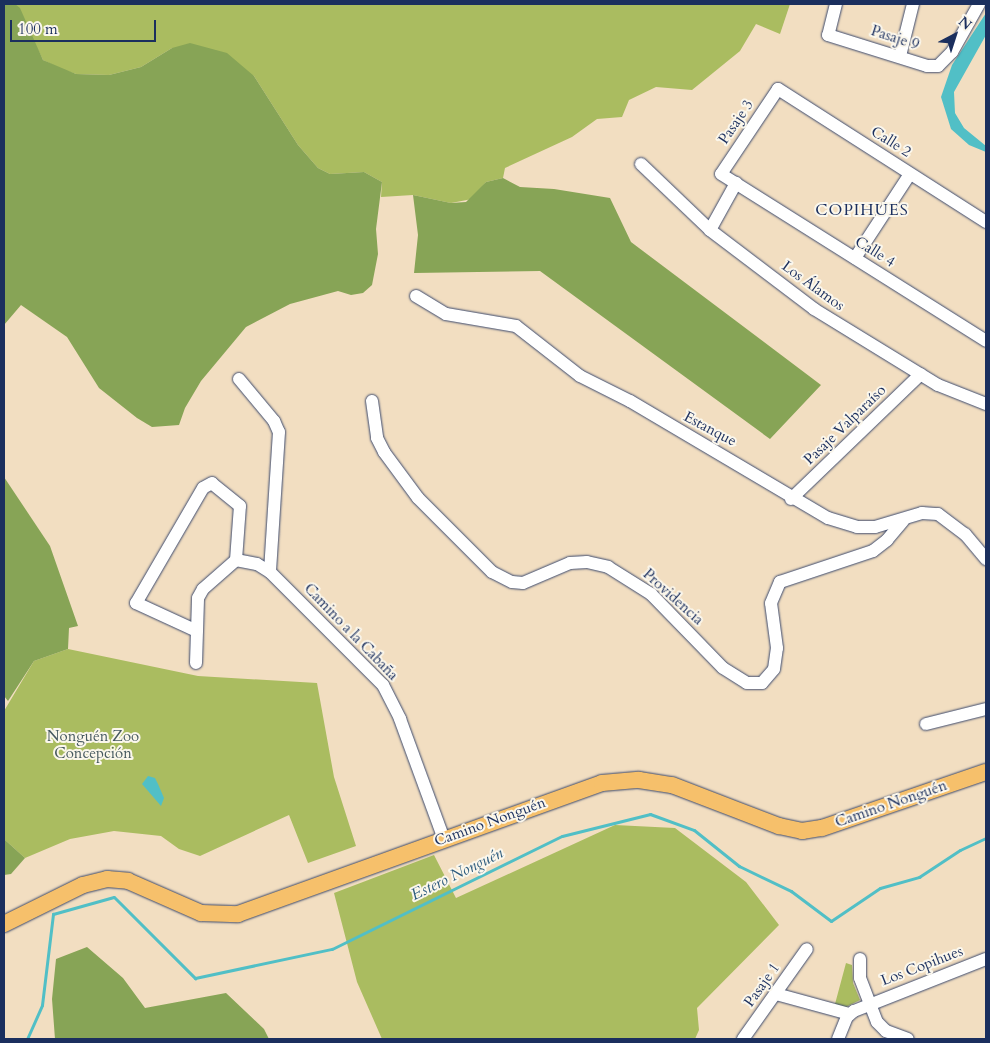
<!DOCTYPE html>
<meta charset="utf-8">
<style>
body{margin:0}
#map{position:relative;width:990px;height:1043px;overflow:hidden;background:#f2dec1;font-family:Cardo,serif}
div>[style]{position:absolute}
.green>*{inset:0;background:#aabc60}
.forest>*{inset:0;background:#87a456}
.water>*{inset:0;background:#51bfc6}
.stream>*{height:3px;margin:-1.5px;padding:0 1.5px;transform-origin:1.5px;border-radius:1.5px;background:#51bfc6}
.roads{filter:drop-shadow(0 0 1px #3b496d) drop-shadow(0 0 1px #3b496d)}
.minor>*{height:12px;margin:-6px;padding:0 6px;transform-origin:6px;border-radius:6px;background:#fff}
.major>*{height:16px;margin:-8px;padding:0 8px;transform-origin:8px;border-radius:8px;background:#f6c06b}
span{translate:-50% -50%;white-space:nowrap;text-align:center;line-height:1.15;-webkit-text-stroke:4px #fbf7ec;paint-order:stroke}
.street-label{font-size:15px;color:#1b2f5e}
.park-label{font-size:15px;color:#46595f}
.neighbourhood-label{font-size:16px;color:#1b2f5e;letter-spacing:1px}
.water-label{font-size:16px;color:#2b5a7d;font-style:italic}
.frame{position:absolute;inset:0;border:5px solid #1b2f5e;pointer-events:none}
.north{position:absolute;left:930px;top:10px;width:50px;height:50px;-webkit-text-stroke:4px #fbf7ec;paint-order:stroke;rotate:40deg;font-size:14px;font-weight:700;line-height:20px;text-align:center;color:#1b2f5e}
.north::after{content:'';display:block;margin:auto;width:18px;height:22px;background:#1b2f5e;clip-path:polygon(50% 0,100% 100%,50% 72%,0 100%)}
.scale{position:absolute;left:10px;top:20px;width:146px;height:22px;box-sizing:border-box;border:2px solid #1b2f5e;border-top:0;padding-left:6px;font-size:15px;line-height:18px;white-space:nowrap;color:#1b2f5e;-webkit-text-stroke:4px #fbf7ec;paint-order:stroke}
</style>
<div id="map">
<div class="green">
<div style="clip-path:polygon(15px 4px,790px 4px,780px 34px,756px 24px,740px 51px,692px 90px,656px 87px,629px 100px,622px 117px,597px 119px,572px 137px,505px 168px,503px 178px,486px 182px,472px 199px,451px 203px,413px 195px,381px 197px,382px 182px,364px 172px,330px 174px,318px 168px,298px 145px,254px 76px,172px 48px,141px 67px,109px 75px,76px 74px,61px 69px,43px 60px)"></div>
<div style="clip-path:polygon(68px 649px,198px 676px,317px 683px,334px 777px,356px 846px,308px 863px,289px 815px,200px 856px,179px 849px,161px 836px,114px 831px,70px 839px,25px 858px,4px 839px,4px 711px,34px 661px)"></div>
<div style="clip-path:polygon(615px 825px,675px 828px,746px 882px,779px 925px,697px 1008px,699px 1030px,695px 1039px,382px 1039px,357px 982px,334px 893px,434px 855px,456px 898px)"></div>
<div style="clip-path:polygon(846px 963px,852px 965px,853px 983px,860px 1000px,844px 1008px,835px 1004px)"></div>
</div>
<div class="forest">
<div style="clip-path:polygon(4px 4px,15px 4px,20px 8px,43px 60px,76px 74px,109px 75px,141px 67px,172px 48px,190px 43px,227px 53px,254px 76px,298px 145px,318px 168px,330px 174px,364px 172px,382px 182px,376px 229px,378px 254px,372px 285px,363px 293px,351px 295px,338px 291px,290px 304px,246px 327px,201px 381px,185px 408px,179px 425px,152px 427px,137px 418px,99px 388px,67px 337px,21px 305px,4px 325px)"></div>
<div style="clip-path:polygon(503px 178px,520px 187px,554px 189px,610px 198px,631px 242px,821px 385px,770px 439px,540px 271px,414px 273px,418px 235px,413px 195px,451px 203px,466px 202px,486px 182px)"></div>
<div style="clip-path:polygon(4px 477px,50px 546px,78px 626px,69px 628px,68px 649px,34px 661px,8px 701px,4px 696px)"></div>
<div style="clip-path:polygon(4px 839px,25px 858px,11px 874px,4px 875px)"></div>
<div style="clip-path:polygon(87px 947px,123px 978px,145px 1008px,226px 993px,264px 1029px,269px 1039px,55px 1039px,52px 999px,56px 959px)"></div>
</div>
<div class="water">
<div style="clip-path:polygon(986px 13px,986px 35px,954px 92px,955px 113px,964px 128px,986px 146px,986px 152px,969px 145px,951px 129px,941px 97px,952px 65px)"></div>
<div style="clip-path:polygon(148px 776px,155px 778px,158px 784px,164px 798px,161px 806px,142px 784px)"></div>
</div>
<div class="stream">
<div style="left:27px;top:1039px;width:37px;rotate:-66deg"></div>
<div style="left:42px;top:1005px;width:92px;rotate:-83.1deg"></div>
<div style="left:53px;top:914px;width:63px;rotate:-15.6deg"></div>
<div style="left:114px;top:897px;width:115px;rotate:45deg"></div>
<div style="left:195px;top:978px;width:140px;rotate:-12deg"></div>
<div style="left:332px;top:949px;width:256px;rotate:-26.2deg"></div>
<div style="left:562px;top:836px;width:91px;rotate:-14deg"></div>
<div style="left:650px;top:814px;width:47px;rotate:20deg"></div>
<div style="left:694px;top:830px;width:58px;rotate:38.7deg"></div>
<div style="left:739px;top:866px;width:58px;rotate:25.7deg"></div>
<div style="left:791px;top:891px;width:50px;rotate:36.9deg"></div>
<div style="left:831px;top:921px;width:59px;rotate:-34deg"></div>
<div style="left:880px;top:888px;width:41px;rotate:-15.8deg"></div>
<div style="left:919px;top:877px;width:49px;rotate:-33.4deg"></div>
<div style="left:960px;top:850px;width:29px;rotate:-25deg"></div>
</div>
<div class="roads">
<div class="minor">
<div style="left:836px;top:4px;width:32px;rotate:104deg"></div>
<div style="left:828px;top:35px;width:104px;rotate:17.4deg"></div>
<div style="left:927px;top:66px;width:11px"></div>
<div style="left:938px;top:66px;width:20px;rotate:-45deg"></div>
<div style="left:952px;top:52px;width:55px;rotate:-60.6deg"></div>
<div style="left:900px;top:56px;width:54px;rotate:-76deg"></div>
<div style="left:641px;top:164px;width:95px;rotate:43.7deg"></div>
<div style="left:710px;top:230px;width:131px;rotate:37.2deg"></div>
<div style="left:814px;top:309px;width:145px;rotate:31.5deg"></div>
<div style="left:938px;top:385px;width:52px;rotate:21.6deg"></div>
<div style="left:986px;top:222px;width:247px;rotate:-147.4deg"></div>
<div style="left:778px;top:89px;width:102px;rotate:123.8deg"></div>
<div style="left:721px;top:174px;width:313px;rotate:32.2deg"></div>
<div style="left:710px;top:230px;width:54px;rotate:-61deg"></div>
<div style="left:855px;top:258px;width:100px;rotate:-56.8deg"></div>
<div style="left:416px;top:296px;width:35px;rotate:31deg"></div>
<div style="left:446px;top:314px;width:71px;rotate:9.7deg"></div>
<div style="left:516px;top:326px;width:81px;rotate:38deg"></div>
<div style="left:580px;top:376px;width:56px;rotate:26.6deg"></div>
<div style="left:630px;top:401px;width:230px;rotate:30.6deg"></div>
<div style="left:828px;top:518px;width:30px;rotate:17deg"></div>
<div style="left:857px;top:527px;width:18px"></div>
<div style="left:875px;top:527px;width:49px;rotate:-16.6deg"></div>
<div style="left:922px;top:513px;width:16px;rotate:4deg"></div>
<div style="left:938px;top:514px;width:34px;rotate:37deg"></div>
<div style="left:965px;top:534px;width:33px;rotate:50deg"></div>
<div style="left:239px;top:379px;width:55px;rotate:50.2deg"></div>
<div style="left:274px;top:421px;width:12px;rotate:66deg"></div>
<div style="left:279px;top:432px;width:140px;rotate:93.7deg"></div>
<div style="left:372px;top:401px;width:37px;rotate:82deg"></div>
<div style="left:377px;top:438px;width:16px;rotate:63deg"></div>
<div style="left:384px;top:452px;width:57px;rotate:53.5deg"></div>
<div style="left:418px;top:498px;width:105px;rotate:45deg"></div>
<div style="left:492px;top:572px;width:22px;rotate:27deg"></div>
<div style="left:512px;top:582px;width:11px;rotate:5deg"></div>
<div style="left:523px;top:583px;width:51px;rotate:-23.1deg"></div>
<div style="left:570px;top:563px;width:17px;rotate:-3deg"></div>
<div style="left:587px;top:562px;width:22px;rotate:13deg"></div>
<div style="left:608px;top:567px;width:51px;rotate:32.1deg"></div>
<div style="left:651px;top:594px;width:103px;rotate:45.8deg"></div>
<div style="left:723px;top:668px;width:28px;rotate:32deg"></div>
<div style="left:747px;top:683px;width:15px"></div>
<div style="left:762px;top:683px;width:18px;rotate:-49deg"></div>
<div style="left:774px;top:669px;width:21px;rotate:-82deg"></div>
<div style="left:777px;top:648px;width:45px;rotate:-97.6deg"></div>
<div style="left:771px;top:603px;width:23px;rotate:-67deg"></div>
<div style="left:780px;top:582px;width:98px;rotate:-18.4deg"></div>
<div style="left:873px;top:551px;width:18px;rotate:-38deg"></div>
<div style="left:887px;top:540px;width:25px;rotate:-50deg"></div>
<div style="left:791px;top:499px;width:180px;rotate:-43.9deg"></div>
<div style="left:236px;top:560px;width:21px;rotate:11deg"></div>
<div style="left:257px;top:564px;width:15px;rotate:32deg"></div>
<div style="left:270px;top:572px;width:160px;rotate:45deg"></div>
<div style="left:383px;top:685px;width:38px;rotate:63deg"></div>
<div style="left:400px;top:719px;width:128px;rotate:69.9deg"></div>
<div style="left:196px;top:663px;width:65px;rotate:-88.2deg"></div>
<div style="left:198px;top:598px;width:10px;rotate:-61deg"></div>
<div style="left:203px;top:589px;width:44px;rotate:-41.3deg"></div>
<div style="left:236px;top:560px;width:54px;rotate:-85.8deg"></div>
<div style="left:240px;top:506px;width:36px;rotate:-141deg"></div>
<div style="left:212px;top:483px;width:10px;rotate:151deg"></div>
<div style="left:203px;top:488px;width:133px;rotate:120.2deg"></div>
<div style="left:136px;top:603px;width:67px;rotate:24.7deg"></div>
<div style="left:926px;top:724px;width:62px;rotate:-14deg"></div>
<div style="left:860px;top:959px;width:19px;rotate:90deg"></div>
<div style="left:860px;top:978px;width:47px;rotate:68.9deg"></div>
<div style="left:877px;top:1022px;width:13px;rotate:45deg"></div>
<div style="left:886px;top:1031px;width:23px;rotate:20deg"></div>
<div style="left:776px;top:994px;width:76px;rotate:15.3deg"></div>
<div style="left:743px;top:1039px;width:110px;rotate:-54.6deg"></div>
<div style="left:838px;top:1039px;width:24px;rotate:-68deg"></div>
<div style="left:847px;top:1017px;width:9px;rotate:-41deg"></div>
<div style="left:854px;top:1011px;width:142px;rotate:-21.5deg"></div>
</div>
<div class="major">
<div style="left:4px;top:924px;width:88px;rotate:-26.3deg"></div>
<div style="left:83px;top:885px;width:25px;rotate:-14deg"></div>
<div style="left:107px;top:879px;width:21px;rotate:5deg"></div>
<div style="left:128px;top:881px;width:80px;rotate:23.7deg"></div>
<div style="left:201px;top:913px;width:37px;rotate:2deg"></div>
<div style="left:238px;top:914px;width:387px;rotate:-19.8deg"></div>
<div style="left:602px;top:783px;width:37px;rotate:-5deg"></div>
<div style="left:639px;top:780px;width:33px;rotate:9deg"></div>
<div style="left:672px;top:785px;width:115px;rotate:21deg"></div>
<div style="left:779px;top:826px;width:24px;rotate:12deg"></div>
<div style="left:802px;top:831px;width:20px;rotate:-9deg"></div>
<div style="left:822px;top:828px;width:173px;rotate:-18.9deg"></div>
</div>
</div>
<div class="street-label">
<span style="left:895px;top:38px;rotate:18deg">Pasaje 9</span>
<span style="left:736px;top:122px;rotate:-56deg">Pasaje 3</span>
<span style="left:891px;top:142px;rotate:32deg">Calle 2</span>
<span style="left:875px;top:252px;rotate:32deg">Calle 4</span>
<span style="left:813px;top:286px;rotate:36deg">Los Álamos</span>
<span style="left:845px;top:425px;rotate:-44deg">Pasaje Valparaíso</span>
<span style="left:710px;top:429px;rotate:28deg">Estanque</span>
<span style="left:673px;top:597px;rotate:42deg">Providencia</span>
<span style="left:351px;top:632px;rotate:46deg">Camino a la Cabaña</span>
<span style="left:891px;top:804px;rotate:-19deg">Camino Nonguén</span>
<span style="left:490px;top:822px;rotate:-20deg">Camino Nonguén</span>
<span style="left:922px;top:966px;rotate:-21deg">Los Copihues</span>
<span style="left:762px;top:985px;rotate:-55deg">Pasaje 1</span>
</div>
<div class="park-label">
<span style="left:93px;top:745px">Nonguén Zoo<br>Concepción</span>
</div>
<div class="neighbourhood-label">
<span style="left:862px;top:210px">COPIHUES</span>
</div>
<div class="water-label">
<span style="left:457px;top:874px;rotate:-26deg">Estero Nonguén</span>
</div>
<div class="frame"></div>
<div class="north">N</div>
<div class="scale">100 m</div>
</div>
